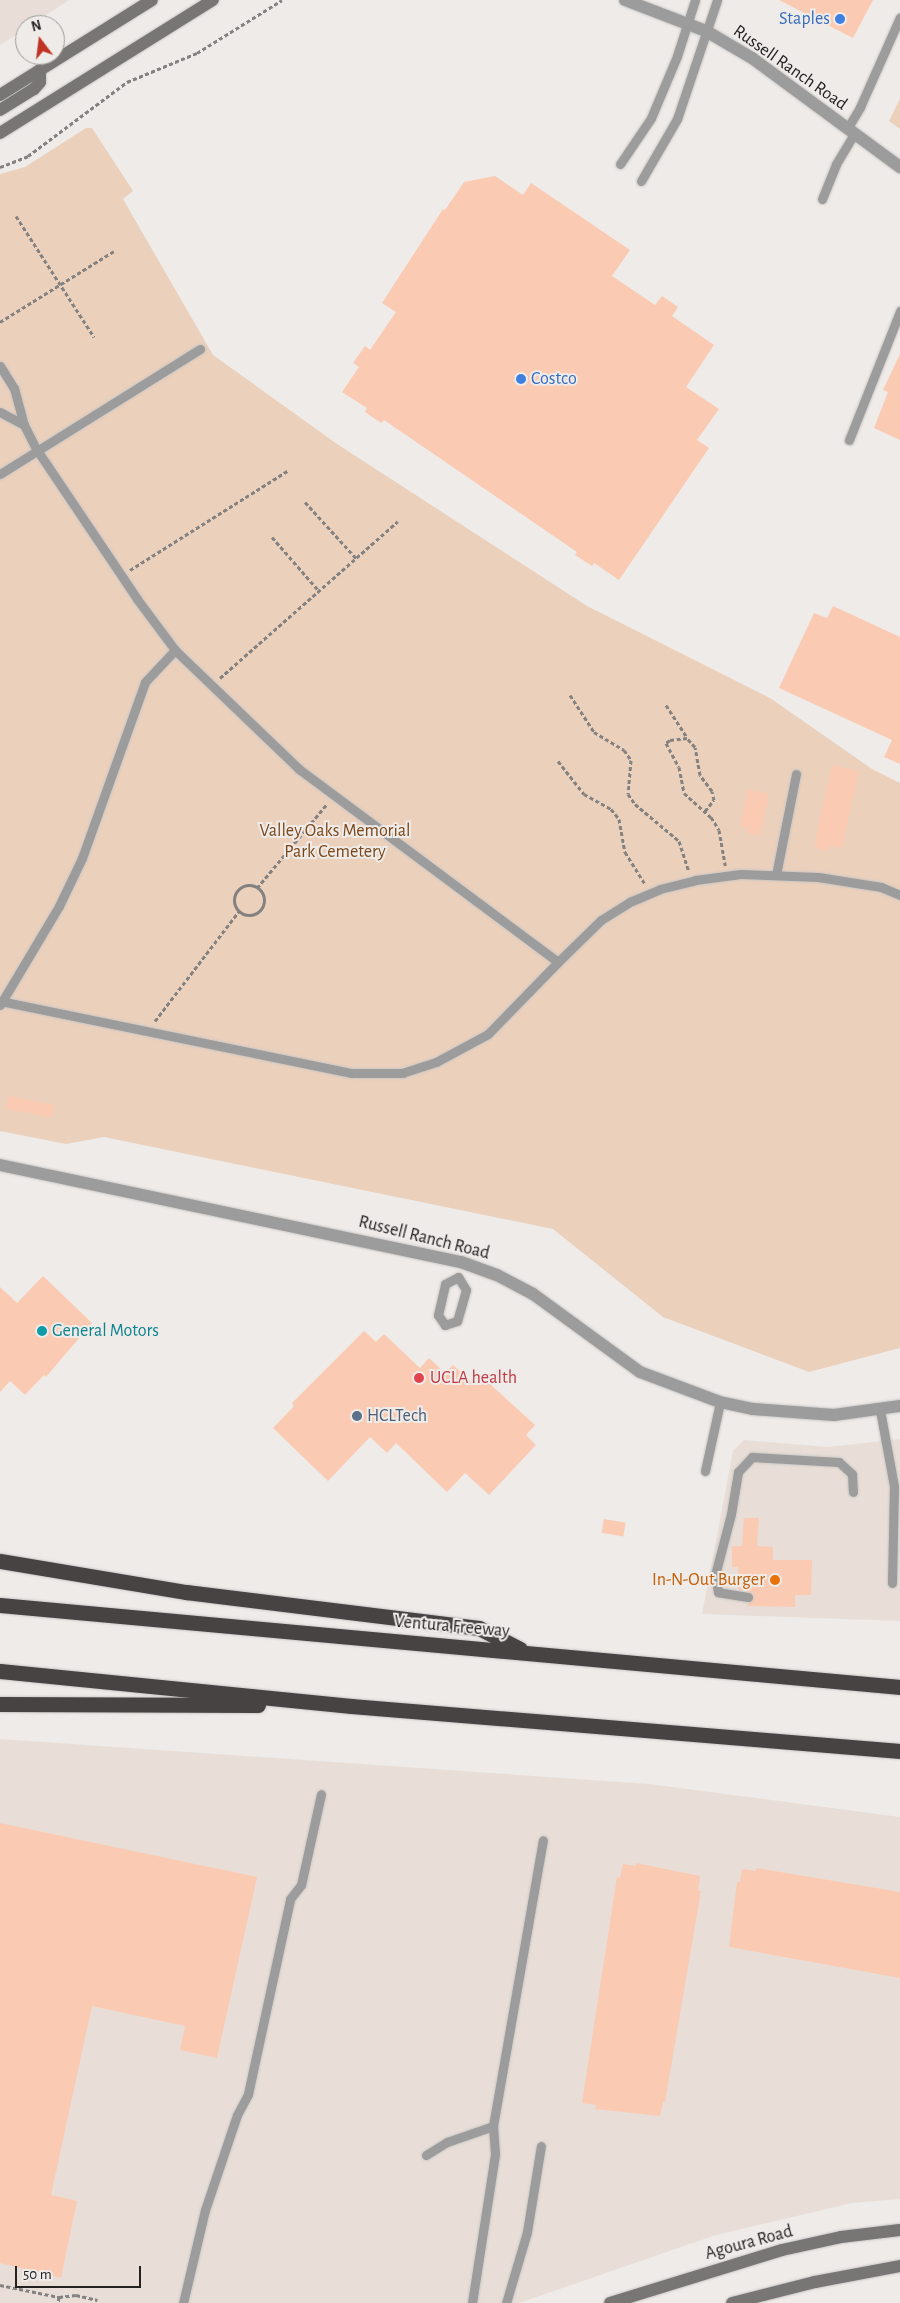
<!DOCTYPE html>
<style>
body{margin:0}
#map{position:relative;width:900px;height:2303px;overflow:hidden;background:#eeebe9;font-family:"Alegreya Sans",sans-serif}
div>[style]{position:absolute}
.built>*{inset:0;background:#e8ded7}
.green>*{inset:0;background:#ebd0bc}
.building>*{inset:0;background:#fbcab3;transform-origin:0 0}
.path>*{height:3px;margin-top:-1.5px;transform-origin:0;background:repeating-linear-gradient(90deg,#848281 0 4px,transparent 0 6.5px)}
.path>.ring{margin:-1.5px;padding:0;box-sizing:content-box;background:none;border:3px solid #848281;border-radius:50%}
.roads{filter:drop-shadow(0 0 1px #c9c7c5) drop-shadow(0 0 1px #c9c7c5)}
.lane>*{height:9px;margin:-4.5px;padding:0 4.5px;transform-origin:4.5px;border-radius:4.5px;background:#9d9c9c}
.street>*{height:12px;margin:-6px;padding:0 6px;transform-origin:6px;border-radius:6px;background:#9d9c9c}
.secondary>*{height:12px;margin:-6px;padding:0 6px;transform-origin:6px;border-radius:6px;background:#787575}
.highway>*{height:15px;margin:-7.5px;padding:0 7.5px;transform-origin:7.5px;border-radius:7.5px;background:#474343}
.dots>*{width:14px;height:14px;translate:-50% -50%;box-sizing:border-box;border:2px solid #eeebe9;border-radius:50%}
span{translate:-50% -50%;white-space:nowrap;text-align:center;line-height:1.15;-webkit-text-stroke:4px #eeebe9;paint-order:stroke}
.shop-label{font-size:18px;color:#366cbe}
.right{translate:-100% -50%;text-align:right}
.left{translate:0 -50%;text-align:left}
.street-label{font-size:18px;color:#232221}
.park-label{font-size:18px;color:#7c4718}
.culture-label{font-size:18px;color:#0d838f}
.health-label{font-size:18px;color:#be3a42}
.service-label{font-size:18px;color:#4e5e75}
.food-label{font-size:18px;color:#c56008}
.north{position:absolute;left:15px;top:15px;width:50px;height:50px;box-sizing:border-box;background:#eeebe9;border:1px solid #9d9b99;border-radius:50%;rotate:345deg;font-size:14px;font-weight:700;line-height:20px;text-align:center;color:#232221}
.north::after{content:'';display:block;margin:auto;width:18px;height:22px;background:#c03424;clip-path:polygon(50% 0,100% 100%,50% 72%,0 100%)}
.scale{position:absolute;left:15px;top:2266px;width:126px;height:22px;box-sizing:border-box;border:2px solid #232221;border-top:0;padding-left:6px;font-size:15px;line-height:18px;white-space:nowrap;color:#232221;-webkit-text-stroke:4px #eeebe9;paint-order:stroke}
</style>
<div id="map">
<div class="built">
<div style="clip-path:polygon(0 0,69px 0,31px 25px,25px 25px,25px 29px,0 45px)"></div>
<div style="clip-path:polygon(900px 1439px,900px 1621px,702px 1614px,733px 1451px,744px 1440px,828px 1447px)"></div>
<div style="clip-path:polygon(0 1739px,649px 1784px,900px 1817px,900px 2199px,852px 2203px,716px 2235px,519px 2303px,0 2303px)"></div>
</div>
<div class="green">
<div style="clip-path:polygon(900px 99px,900px 129px,889px 121px)"></div>
<div style="clip-path:polygon(86px 128px,92px 128px,133px 191px,123px 199px,213px 355px,337px 444px,587px 606px,770px 698px,872px 769px,900px 783px,900px 1348px,809px 1372px,663px 1317px,553px 1229px,104px 1137px,66px 1144px,0 1131px,0 174px,25px 167px)"></div>
</div>
<div class="building">
<div style="clip-path:polygon(779px 0,873px 0,853px 38px)"></div>
<div style="clip-path:polygon(495px 176px,523px 195px,531px 183px,630px 250px,612px 276px,655px 305px,662px 296px,678px 307px,672px 316px,714px 345px,686px 387px,719px 409px,697px 440px,709px 448px,619px 580px,594px 563px,592px 566px,575px 555px,577px 552px,384px 420px,381px 423px,365px 412px,367px 408px,342px 392px,359px 367px,353px 363px,365px 346px,370px 350px,396px 312px,382px 303px,443px 209px,445px 210px,464px 182px)"></div>
<div style="clip-path:polygon(900px 354px,900px 440px,874px 428px,888px 392px,883px 390px)"></div>
<div style="clip-path:polygon(833px 606px,900px 637px,900px 764px,884px 757px,892px 740px,779px 688px,814px 613px,827px 618px)"></div>
<div style="clip-path:polygon(832px 765px,859px 771px,842px 848px,829px 845px,827px 851px,815px 848px,815px 842px)"></div>
<div style="clip-path:polygon(748px 789px,769px 794px,760px 836px,746px 833px,748px 828px,740px 826px)"></div>
<div style="left:8px;top:1096px;width:47px;height:13px;rotate:11deg"></div>
<div style="clip-path:polygon(43px 1276px,92px 1323px,46px 1377px,44px 1375px,25px 1395px,10px 1381px,0 1392px,0 1287px,17px 1303px)"></div>
<div style="clip-path:polygon(364px 1331px,376px 1342px,384px 1334px,420px 1368px,429px 1358px,445px 1373px,453px 1365px,472px 1382px,479px 1374px,535px 1425px,526px 1435px,536px 1445px,489px 1495px,465px 1473px,447px 1492px,396px 1443px,387px 1453px,370px 1437px,328px 1481px,273px 1428px,294px 1406px,292px 1403px)"></div>
<div style="clip-path:polygon(744px 1518px,759px 1518px,757px 1546px,773px 1547px,773px 1560px,812px 1560px,811px 1595px,795px 1595px,795px 1607px,747px 1606px,754px 1594px,738px 1589px,738px 1567px,732px 1567px,732px 1546px,742px 1546px)"></div>
<div style="left:604px;top:1519px;width:22px;height:14px;rotate:10deg"></div>
<div style="clip-path:polygon(0 1823px,257px 1877px,217px 2058px,180px 2050px,185px 2026px,92px 2006px,51px 2195px,77px 2201px,61px 2278px,0 2263px)"></div>
<div style="clip-path:polygon(636px 1863px,700px 1876px,698px 1891px,701px 1891px,687px 1973px,665px 2102px,663px 2102px,660px 2116px,595px 2109px,596px 2105px,582px 2103px,617px 1877px,620px 1878px,623px 1864px,636px 1866px)"></div>
<div style="clip-path:polygon(756px 1868px,900px 1892px,900px 1978px,729px 1947px,737px 1882px,740px 1882px,742px 1869px,756px 1871px)"></div>
</div>
<div class="path">
<div style="left:0;top:167px;width:30px;rotate:-21deg"></div>
<div style="left:28px;top:156px;width:124px;rotate:-36.8deg"></div>
<div style="left:127px;top:82px;width:76px;rotate:-22.5deg"></div>
<div style="left:197px;top:53px;width:100px;rotate:-31.9deg"></div>
<div style="left:16px;top:216px;width:144px;rotate:57.2deg"></div>
<div style="left:0;top:322px;width:134px;rotate:-31.9deg"></div>
<div style="left:305px;top:502px;width:76px;rotate:47.7deg"></div>
<div style="left:272px;top:537px;width:72px;rotate:49deg"></div>
<div style="left:130px;top:570px;width:186px;rotate:-32.2deg"></div>
<div style="left:220px;top:678px;width:237px;rotate:-41.4deg"></div>
<div style="left:570px;top:695px;width:44px;rotate:57deg"></div>
<div style="left:594px;top:732px;width:35px;rotate:31deg"></div>
<div style="left:624px;top:750px;width:12px;rotate:55deg"></div>
<div style="left:631px;top:760px;width:34px;rotate:95deg"></div>
<div style="left:628px;top:794px;width:12px;rotate:55deg"></div>
<div style="left:635px;top:804px;width:57px;rotate:40.1deg"></div>
<div style="left:679px;top:841px;width:32px;rotate:72deg"></div>
<div style="left:666px;top:705px;width:38px;rotate:57deg"></div>
<div style="left:558px;top:761px;width:42px;rotate:51.8deg"></div>
<div style="left:584px;top:794px;width:31px;rotate:29deg"></div>
<div style="left:611px;top:809px;width:13px;rotate:51deg"></div>
<div style="left:619px;top:819px;width:34px;rotate:80deg"></div>
<div style="left:625px;top:852px;width:38px;rotate:58deg"></div>
<div style="left:705px;top:811px;width:14px;rotate:-51deg"></div>
<div style="left:714px;top:800px;width:9px;rotate:-103deg"></div>
<div style="left:712px;top:791px;width:20px;rotate:-127deg"></div>
<div style="left:700px;top:775px;width:28px;rotate:-100deg"></div>
<div style="left:695px;top:747px;width:12px;rotate:-132deg"></div>
<div style="left:687px;top:738px;width:17px;rotate:173deg"></div>
<div style="left:670px;top:740px;width:5px;rotate:143deg"></div>
<div style="left:666px;top:743px;width:27px;rotate:62deg"></div>
<div style="left:679px;top:767px;width:26px;rotate:79deg"></div>
<div style="left:684px;top:793px;width:36px;rotate:42deg"></div>
<div style="left:711px;top:817px;width:15px;rotate:58deg"></div>
<div style="left:719px;top:830px;width:36px;rotate:80deg"></div>
<div class="ring" style="left:234px;top:885px;width:27px;height:27px"></div>
<div style="left:257px;top:888px;width:109px;rotate:-50.2deg"></div>
<div style="left:155px;top:1021px;width:138px;rotate:-52.6deg"></div>
<div style="left:0;top:2285px;width:60px;rotate:11.5deg"></div>
<div style="left:59px;top:2297px;width:6px;rotate:99deg"></div>
<div style="left:59px;top:2297px;width:17px;rotate:-7deg"></div>
<div style="left:76px;top:2295px;width:22px;rotate:13deg"></div>
</div>
<div class="roads">
<div class="lane">
<div style="left:847px;top:129px;width:26px;rotate:-59deg"></div>
<div style="left:860px;top:107px;width:98px;rotate:-66deg"></div>
<div style="left:620px;top:164px;width:55px;rotate:-56deg"></div>
<div style="left:651px;top:118px;width:67px;rotate:-67.2deg"></div>
<div style="left:677px;top:56px;width:59px;rotate:-72.2deg"></div>
<div style="left:641px;top:181px;width:72px;rotate:-59.9deg"></div>
<div style="left:677px;top:119px;width:126px;rotate:-71.4deg"></div>
<div style="left:822px;top:199px;width:38px;rotate:-68deg"></div>
<div style="left:836px;top:164px;width:35px;rotate:-59deg"></div>
<div style="left:0;top:366px;width:26px;rotate:58deg"></div>
<div style="left:14px;top:388px;width:38px;rotate:75deg"></div>
<div style="left:24px;top:425px;width:28px;rotate:63deg"></div>
<div style="left:37px;top:450px;width:179px;rotate:56.1deg"></div>
<div style="left:137px;top:599px;width:64px;rotate:53.3deg"></div>
<div style="left:175px;top:650px;width:172px;rotate:43.8deg"></div>
<div style="left:299px;top:769px;width:323px;rotate:36.7deg"></div>
<div style="left:558px;top:962px;width:100px;rotate:134.2deg"></div>
<div style="left:488px;top:1034px;width:59px;rotate:151.7deg"></div>
<div style="left:436px;top:1062px;width:35px;rotate:162deg"></div>
<div style="left:403px;top:1073px;width:52px;rotate:180deg"></div>
<div style="left:351px;top:1073px;width:358px;rotate:-168.4deg"></div>
<div style="left:0;top:412px;width:27px;rotate:28deg"></div>
<div style="left:849px;top:440px;width:139px;rotate:-68.4deg"></div>
<div style="left:0;top:474px;width:236px;rotate:-32deg"></div>
<div style="left:776px;top:875px;width:103px;rotate:-78.8deg"></div>
<div style="left:558px;top:962px;width:60px;rotate:-44.3deg"></div>
<div style="left:601px;top:920px;width:36px;rotate:-32deg"></div>
<div style="left:632px;top:901px;width:30px;rotate:-23deg"></div>
<div style="left:660px;top:889px;width:36px;rotate:-14deg"></div>
<div style="left:695px;top:880px;width:46px;rotate:-7.4deg"></div>
<div style="left:741px;top:874px;width:77px;rotate:2.2deg"></div>
<div style="left:818px;top:877px;width:64px;rotate:9deg"></div>
<div style="left:881px;top:887px;width:21px;rotate:23deg"></div>
<div style="left:0;top:1005px;width:115px;rotate:-59.2deg"></div>
<div style="left:59px;top:906px;width:53px;rotate:-64.4deg"></div>
<div style="left:82px;top:858px;width:187px;rotate:-70.3deg"></div>
<div style="left:145px;top:682px;width:44px;rotate:-46.8deg"></div>
<div style="left:458px;top:1277px;width:15px;rotate:58deg"></div>
<div style="left:466px;top:1290px;width:32px;rotate:106deg"></div>
<div style="left:457px;top:1321px;width:13px;rotate:162deg"></div>
<div style="left:445px;top:1325px;width:12px;rotate:-125deg"></div>
<div style="left:438px;top:1315px;width:32px;rotate:-77deg"></div>
<div style="left:445px;top:1284px;width:15px;rotate:-28deg"></div>
<div style="left:880px;top:1410px;width:77px;rotate:79.6deg"></div>
<div style="left:894px;top:1486px;width:97px;rotate:91.2deg"></div>
<div style="left:705px;top:1471px;width:71px;rotate:-77.7deg"></div>
<div style="left:748px;top:1597px;width:30px;rotate:-171deg"></div>
<div style="left:718px;top:1592px;width:17px;rotate:-100deg"></div>
<div style="left:715px;top:1575px;width:63px;rotate:-75.3deg"></div>
<div style="left:731px;top:1514px;width:43px;rotate:-80.5deg"></div>
<div style="left:738px;top:1472px;width:21px;rotate:-47deg"></div>
<div style="left:752px;top:1457px;width:87px;rotate:3.3deg"></div>
<div style="left:839px;top:1462px;width:18px;rotate:43deg"></div>
<div style="left:852px;top:1474px;width:18px;rotate:87deg"></div>
<div style="left:426px;top:2155px;width:25px;rotate:-32deg"></div>
<div style="left:447px;top:2142px;width:49px;rotate:-19.2deg"></div>
<div style="left:183px;top:2303px;width:96px;rotate:-76.7deg"></div>
<div style="left:205px;top:2210px;width:100px;rotate:-71.4deg"></div>
<div style="left:237px;top:2115px;width:24px;rotate:-62deg"></div>
<div style="left:248px;top:2094px;width:199px;rotate:-77.8deg"></div>
<div style="left:290px;top:1899px;width:18px;rotate:-52deg"></div>
<div style="left:301px;top:1885px;width:93px;rotate:-77.6deg"></div>
<div style="left:472px;top:2303px;width:151px;rotate:-81.2deg"></div>
<div style="left:495px;top:2154px;width:28px;rotate:-94deg"></div>
<div style="left:493px;top:2126px;width:290px;rotate:-80.1deg"></div>
<div style="left:506px;top:2303px;width:74px;rotate:-73.5deg"></div>
<div style="left:527px;top:2232px;width:87px;rotate:-80.8deg"></div>
</div>
<div class="street">
<div style="left:625px;top:0;width:87px;rotate:20.9deg"></div>
<div style="left:706px;top:31px;width:53px;rotate:30.4deg"></div>
<div style="left:752px;top:58px;width:184px;rotate:36.4deg"></div>
<div style="left:0;top:1165px;width:471px;rotate:11.9deg"></div>
<div style="left:461px;top:1262px;width:38px;rotate:20deg"></div>
<div style="left:497px;top:1275px;width:41px;rotate:27.8deg"></div>
<div style="left:533px;top:1294px;width:132px;rotate:36.1deg"></div>
<div style="left:640px;top:1372px;width:85px;rotate:20.6deg"></div>
<div style="left:720px;top:1402px;width:34px;rotate:12deg"></div>
<div style="left:753px;top:1409px;width:81px;rotate:4.2deg"></div>
<div style="left:834px;top:1415px;width:67px;rotate:-7.8deg"></div>
</div>
<div class="secondary">
<div style="left:0;top:95px;width:179px;rotate:-32deg"></div>
<div style="left:0;top:110px;width:40px;rotate:-32deg"></div>
<div style="left:34px;top:89px;width:9px;rotate:-49deg"></div>
<div style="left:40px;top:82px;width:12px;rotate:-90deg"></div>
<div style="left:0;top:133px;width:251px;rotate:-32deg"></div>
<div style="left:610px;top:2303px;width:180px;rotate:-17.1deg"></div>
<div style="left:782px;top:2250px;width:60px;rotate:-12.4deg"></div>
<div style="left:841px;top:2237px;width:59px;rotate:-6.8deg"></div>
<div style="left:732px;top:2303px;width:86px;rotate:-14.2deg"></div>
<div style="left:815px;top:2282px;width:86px;rotate:-10.7deg"></div>
</div>
<div class="highway">
<div style="left:0;top:1561px;width:189px;rotate:9.5deg"></div>
<div style="left:186px;top:1592px;width:295px;rotate:7deg"></div>
<div style="left:479px;top:1628px;width:46px;rotate:27.1deg"></div>
<div style="left:0;top:1605px;width:904px;rotate:5.21deg"></div>
<div style="left:0;top:1671px;width:353px;rotate:5.7deg"></div>
<div style="left:351px;top:1706px;width:551px;rotate:4.69deg"></div>
<div style="left:0;top:1704px;width:258px;rotate:0.2deg"></div>
</div>
</div>
<div class="dots">
<div style="left:840px;top:19px;background:#3f7fe0"></div>
<div style="left:521px;top:379px;background:#3f7fe0"></div>
<div style="left:42px;top:1331px;background:#0f9aa8"></div>
<div style="left:419px;top:1378px;background:#e0444e"></div>
<div style="left:357px;top:1416px;background:#5c6f8a"></div>
<div style="left:775px;top:1580px;background:#e8710a"></div>
</div>
<div class="shop-label">
<span class="right" style="left:830px;top:19px">Staples</span>
<span class="left" style="left:531px;top:379px">Costco</span>
</div>
<div class="street-label">
<span style="left:790px;top:68px;rotate:35deg">Russell Ranch Road</span>
<span style="left:424px;top:1238px;rotate:14deg">Russell Ranch Road</span>
<span style="left:452px;top:1627px;rotate:5deg">Ventura Freeway</span>
<span style="left:749px;top:2243px;rotate:-15deg">Agoura Road</span>
</div>
<div class="park-label">
<span style="left:335px;top:842px">Valley Oaks Memorial<br>Park Cemetery</span>
</div>
<div class="culture-label">
<span class="left" style="left:52px;top:1331px">General Motors</span>
</div>
<div class="health-label">
<span class="left" style="left:430px;top:1378px">UCLA health</span>
</div>
<div class="service-label">
<span class="left" style="left:367px;top:1416px">HCLTech</span>
</div>
<div class="food-label">
<span class="right" style="left:765px;top:1580px">In-N-Out Burger</span>
</div>
<div class="north">N</div>
<div class="scale">50 m</div>
</div>
